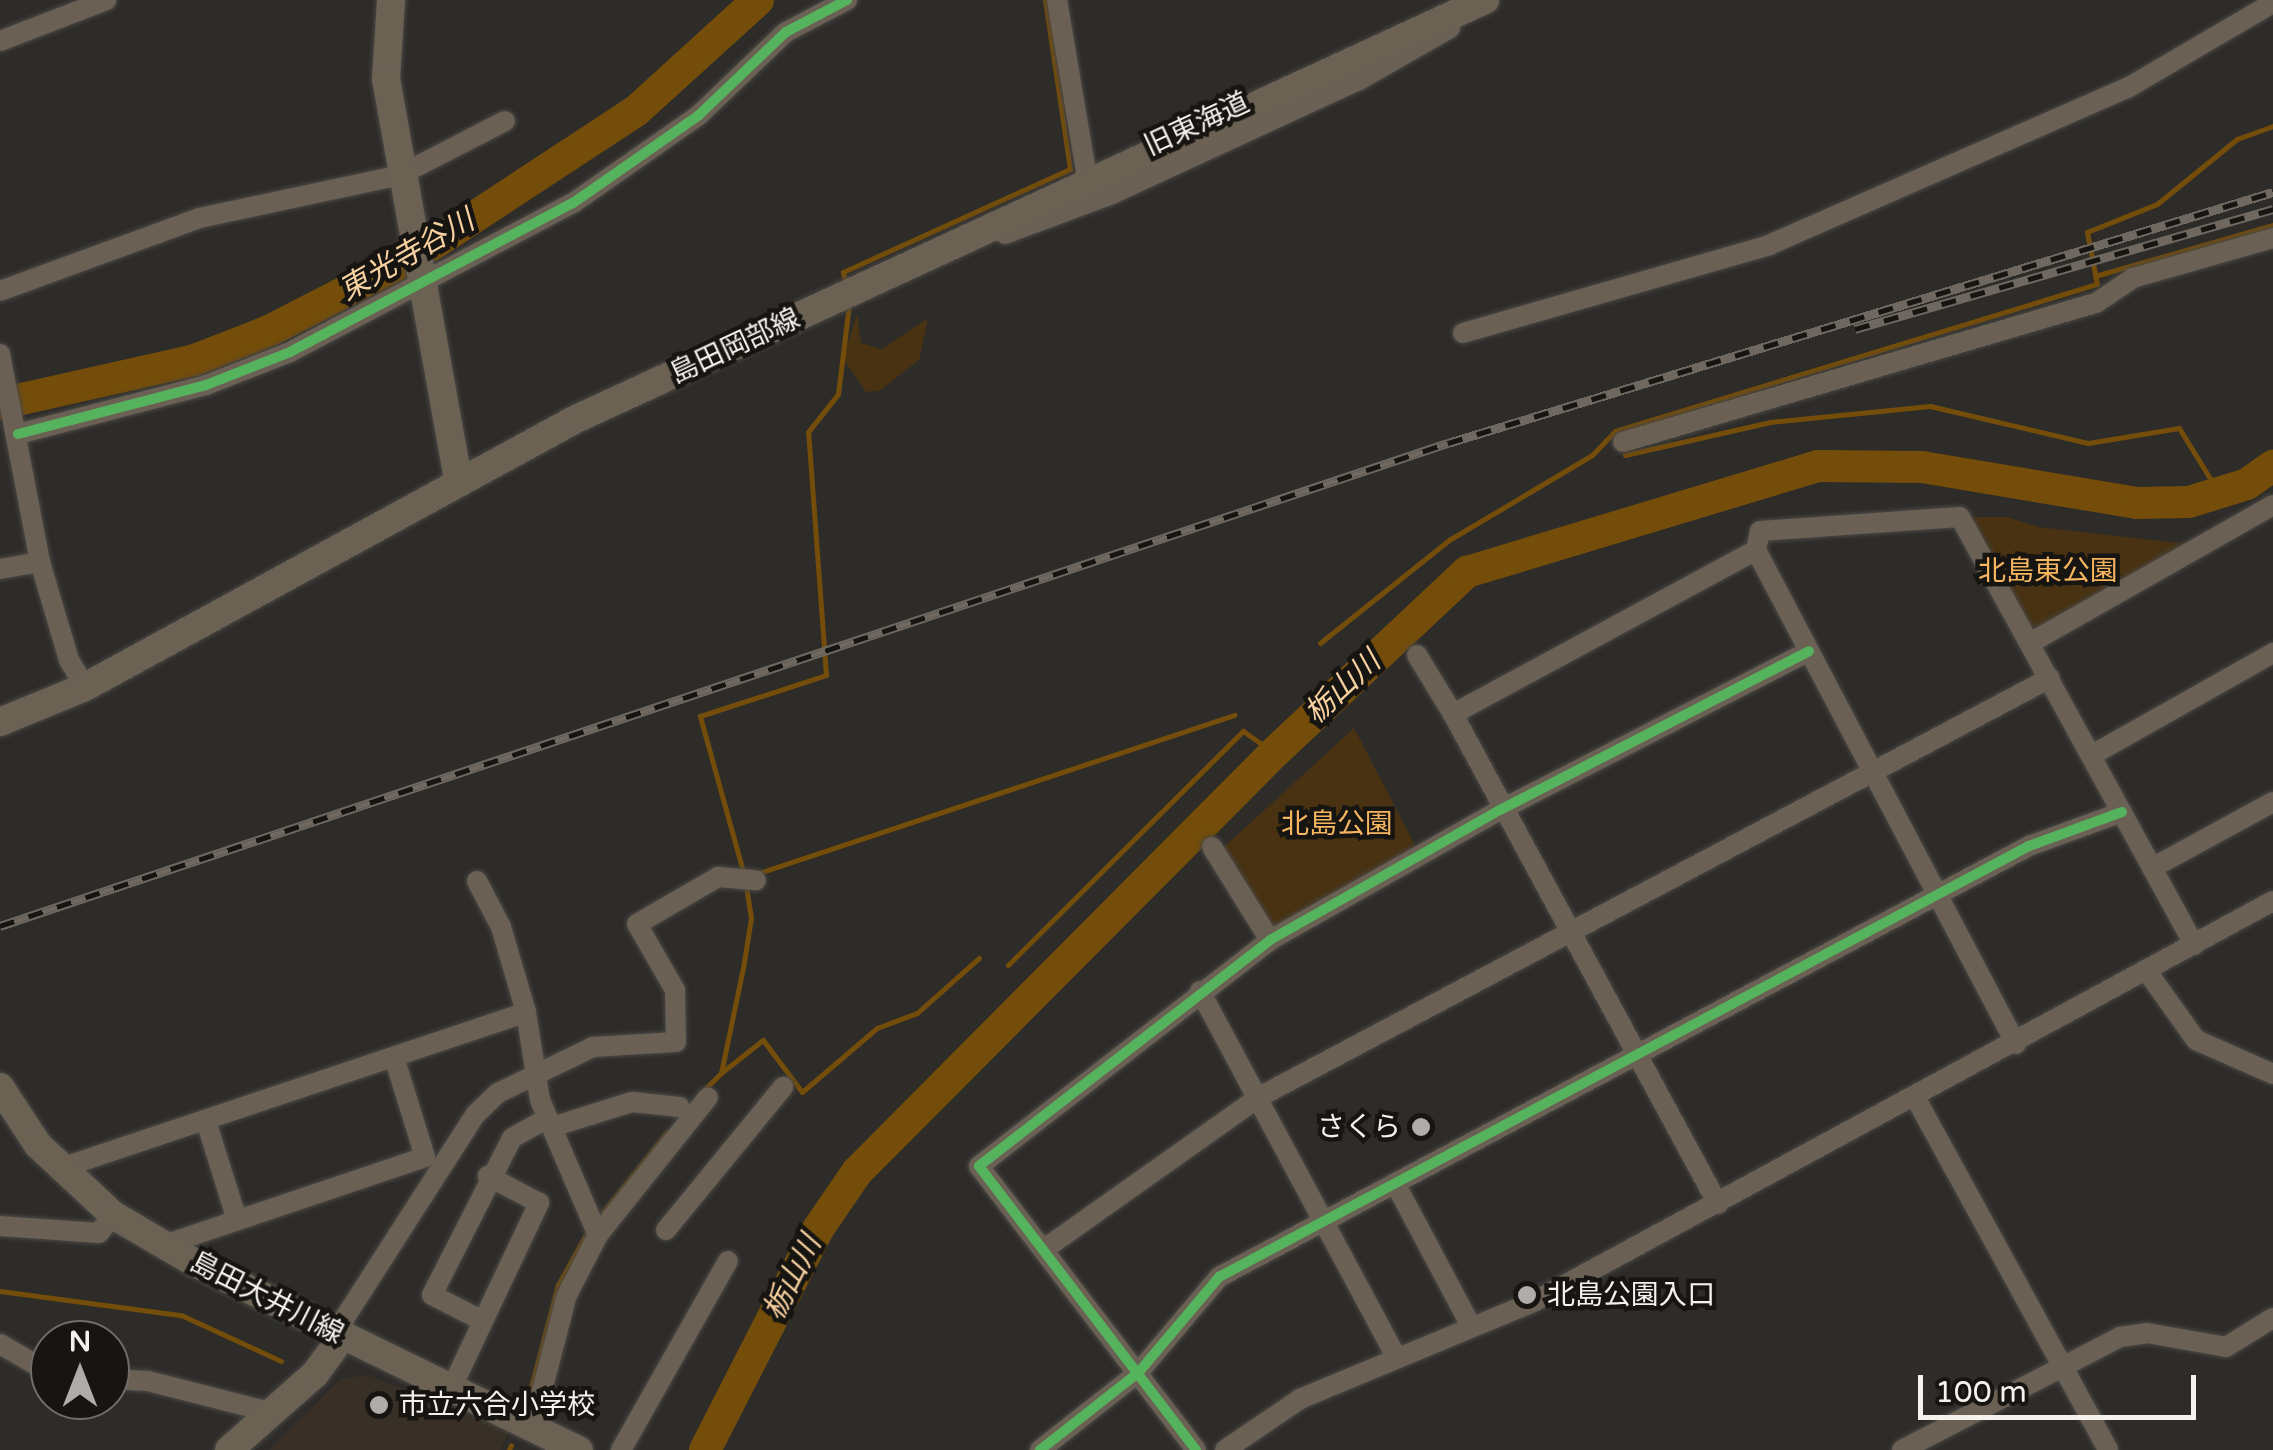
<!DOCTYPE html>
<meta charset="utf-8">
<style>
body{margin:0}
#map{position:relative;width:2273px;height:1450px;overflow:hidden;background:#2e2c29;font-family:"Varela Round","Noto Sans JP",sans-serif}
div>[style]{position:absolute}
.built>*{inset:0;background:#383026}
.green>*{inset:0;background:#483212}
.stream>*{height:5px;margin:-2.5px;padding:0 2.5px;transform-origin:2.5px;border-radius:2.5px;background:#744d0a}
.river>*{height:32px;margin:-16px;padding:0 16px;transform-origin:16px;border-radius:16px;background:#744d0a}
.roads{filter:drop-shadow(0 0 2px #494845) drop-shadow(0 0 2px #494845)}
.street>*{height:20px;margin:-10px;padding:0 10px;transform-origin:10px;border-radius:10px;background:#6a6054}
.secondary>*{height:28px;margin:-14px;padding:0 14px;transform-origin:14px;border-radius:14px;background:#6c6254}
.rail>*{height:9px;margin-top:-4.5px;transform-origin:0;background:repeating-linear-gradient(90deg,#171512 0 15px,#6e6860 0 30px);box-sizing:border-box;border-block:2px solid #6e6860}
.cycleway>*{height:10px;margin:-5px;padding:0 5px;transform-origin:5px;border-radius:5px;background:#56b35d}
.dots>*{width:28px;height:28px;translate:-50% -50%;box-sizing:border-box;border:5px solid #171512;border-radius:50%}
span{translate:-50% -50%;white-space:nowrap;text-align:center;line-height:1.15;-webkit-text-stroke:9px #171512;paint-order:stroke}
.street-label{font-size:28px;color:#f5f2ee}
.park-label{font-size:28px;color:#f6b55f}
.poi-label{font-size:28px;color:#f5f2ee}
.right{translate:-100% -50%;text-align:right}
.left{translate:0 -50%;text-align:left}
.water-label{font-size:30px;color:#f7d0a0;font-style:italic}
.north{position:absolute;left:30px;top:1320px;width:100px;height:100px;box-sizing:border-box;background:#171512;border:2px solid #706d6a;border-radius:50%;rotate:0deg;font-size:28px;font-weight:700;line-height:40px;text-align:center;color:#f5f2ee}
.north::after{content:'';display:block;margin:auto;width:35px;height:45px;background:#afada9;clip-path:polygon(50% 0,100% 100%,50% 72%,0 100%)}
.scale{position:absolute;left:1918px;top:1375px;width:278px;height:45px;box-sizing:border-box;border:5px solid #f5f2ee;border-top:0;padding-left:12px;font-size:30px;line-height:35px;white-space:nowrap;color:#f5f2ee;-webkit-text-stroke:8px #171512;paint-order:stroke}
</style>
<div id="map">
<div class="built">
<div style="clip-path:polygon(367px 1375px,509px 1431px,500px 1450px,270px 1450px,341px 1379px)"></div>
</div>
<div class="green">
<div style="clip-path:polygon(857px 314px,861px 343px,882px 349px,928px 318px,919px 360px,879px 391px,866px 392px,843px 358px)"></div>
<div style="clip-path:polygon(1974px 517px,2007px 517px,2039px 527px,2187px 544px,2039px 628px,2029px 626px,1972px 524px)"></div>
<div style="clip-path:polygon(1354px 728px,1416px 847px,1274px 930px,1224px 847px)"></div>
</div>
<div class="stream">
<div style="left:2095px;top:276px;width:185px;rotate:-16deg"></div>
<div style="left:845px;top:284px;width:12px;rotate:-99deg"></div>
<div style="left:843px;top:272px;width:249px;rotate:-24.4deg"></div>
<div style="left:1070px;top:169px;width:171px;rotate:-98.4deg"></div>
<div style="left:1625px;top:455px;width:149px;rotate:-12.8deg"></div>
<div style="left:1770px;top:422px;width:161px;rotate:-5.7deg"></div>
<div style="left:1930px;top:406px;width:162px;rotate:13.2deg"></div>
<div style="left:2088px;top:443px;width:92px;rotate:-9.4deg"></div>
<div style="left:2179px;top:428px;width:76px;rotate:58.4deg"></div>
<div style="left:1320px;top:643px;width:165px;rotate:-38.6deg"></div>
<div style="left:1449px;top:540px;width:166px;rotate:-30.7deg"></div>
<div style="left:1592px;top:455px;width:33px;rotate:-46deg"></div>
<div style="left:1615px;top:431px;width:504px;rotate:-16.96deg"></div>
<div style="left:2097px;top:284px;width:53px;rotate:-100.9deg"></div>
<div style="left:2087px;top:232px;width:75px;rotate:-21.8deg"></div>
<div style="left:2157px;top:204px;width:103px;rotate:-39.1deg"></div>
<div style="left:2237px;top:139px;width:38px;rotate:-20deg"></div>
<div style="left:762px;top:872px;width:498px;rotate:-18.4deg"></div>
<div style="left:744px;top:875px;width:165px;rotate:-105.5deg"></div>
<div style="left:700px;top:716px;width:133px;rotate:-18deg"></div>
<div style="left:826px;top:675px;width:244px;rotate:-94.2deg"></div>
<div style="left:808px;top:432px;width:48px;rotate:-51.7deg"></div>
<div style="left:838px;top:394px;width:91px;rotate:-83deg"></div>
<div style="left:1008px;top:965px;width:332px;rotate:-44.9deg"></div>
<div style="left:1243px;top:731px;width:38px;rotate:35deg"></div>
<div style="left:721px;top:1073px;width:53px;rotate:-38.2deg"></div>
<div style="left:763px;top:1040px;width:65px;rotate:53.1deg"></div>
<div style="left:802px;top:1092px;width:99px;rotate:-40.5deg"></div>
<div style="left:877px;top:1028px;width:43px;rotate:-20.6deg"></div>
<div style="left:917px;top:1013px;width:83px;rotate:-41.6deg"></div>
<div style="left:704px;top:1090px;width:24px;rotate:-45deg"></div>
<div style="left:721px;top:1073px;width:107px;rotate:-78.2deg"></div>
<div style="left:743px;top:968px;width:51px;rotate:-80.9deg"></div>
<div style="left:751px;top:918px;width:32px;rotate:-99deg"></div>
<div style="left:599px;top:1217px;width:109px;rotate:-51.3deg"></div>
<div style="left:0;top:1291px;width:183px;rotate:7.6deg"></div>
<div style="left:181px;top:1315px;width:110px;rotate:24.7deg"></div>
<div style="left:528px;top:1399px;width:118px;rotate:-75.3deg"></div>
<div style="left:558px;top:1285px;width:64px;rotate:-61deg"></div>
<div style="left:509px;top:1450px;width:5px;rotate:-68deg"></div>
</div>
<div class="river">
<div style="left:0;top:404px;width:200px;rotate:-12.7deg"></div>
<div style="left:195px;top:360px;width:79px;rotate:-21.4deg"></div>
<div style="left:269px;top:331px;width:164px;rotate:-27.2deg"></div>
<div style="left:415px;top:256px;width:264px;rotate:-33.3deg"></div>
<div style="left:636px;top:111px;width:165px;rotate:-42.3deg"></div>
<div style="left:705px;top:1450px;width:248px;rotate:-62.9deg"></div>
<div style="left:818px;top:1229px;width:69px;rotate:-55.6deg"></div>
<div style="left:857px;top:1172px;width:591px;rotate:-45.14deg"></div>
<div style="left:1274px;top:753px;width:265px;rotate:-43.2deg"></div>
<div style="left:1467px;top:572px;width:367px;rotate:-16.8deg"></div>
<div style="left:1818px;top:466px;width:104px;rotate:0.6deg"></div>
<div style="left:1922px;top:467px;width:218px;rotate:9.5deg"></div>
<div style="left:2137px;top:503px;width:52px;rotate:-1.1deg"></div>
<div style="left:2189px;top:502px;width:61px;rotate:-17.2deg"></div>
<div style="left:2247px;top:484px;width:32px;rotate:-35deg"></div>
</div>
<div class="roads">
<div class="street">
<div style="left:1057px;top:0;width:186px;rotate:80.4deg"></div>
<div style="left:0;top:41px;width:114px;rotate:-21.1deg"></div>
<div style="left:1005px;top:234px;width:114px;rotate:-20.5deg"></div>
<div style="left:1112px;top:194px;width:272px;rotate:-24.8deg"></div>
<div style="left:1359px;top:80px;width:105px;rotate:-29.7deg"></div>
<div style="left:0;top:291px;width:213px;rotate:-20.1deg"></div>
<div style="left:200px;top:218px;width:205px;rotate:-12.1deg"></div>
<div style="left:400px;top:175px;width:118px;rotate:-27.2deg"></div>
<div style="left:1463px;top:333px;width:318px;rotate:-16deg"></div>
<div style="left:1769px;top:245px;width:393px;rotate:-23.7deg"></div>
<div style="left:2129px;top:87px;width:167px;rotate:-30.3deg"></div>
<div style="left:0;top:354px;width:212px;rotate:79.1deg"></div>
<div style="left:40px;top:562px;width:102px;rotate:73.5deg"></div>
<div style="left:69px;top:660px;width:31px;rotate:59deg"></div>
<div style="left:18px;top:434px;width:194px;rotate:-14.6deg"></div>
<div style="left:206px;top:385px;width:90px;rotate:-21.4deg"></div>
<div style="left:290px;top:352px;width:320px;rotate:-27.8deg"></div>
<div style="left:573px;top:203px;width:154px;rotate:-34.9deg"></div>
<div style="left:699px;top:115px;width:120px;rotate:-43.7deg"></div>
<div style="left:786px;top:32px;width:69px;rotate:-27.7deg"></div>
<div style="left:1623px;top:442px;width:493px;rotate:-16.4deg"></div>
<div style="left:2096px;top:303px;width:45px;rotate:-34deg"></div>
<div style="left:2133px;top:278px;width:146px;rotate:-15.9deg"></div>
<div style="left:0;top:569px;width:41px;rotate:-9.9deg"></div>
<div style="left:2030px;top:643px;width:279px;rotate:-29.6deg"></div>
<div style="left:1417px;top:655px;width:69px;rotate:58.6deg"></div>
<div style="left:2092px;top:755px;width:208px;rotate:-29.4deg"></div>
<div style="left:1212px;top:847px;width:110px;rotate:58.1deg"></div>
<div style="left:2152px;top:868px;width:138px;rotate:-28.6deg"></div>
<div style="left:477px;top:881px;width:52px;rotate:62.4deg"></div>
<div style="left:501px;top:927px;width:89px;rotate:73.6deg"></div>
<div style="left:526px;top:1012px;width:89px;rotate:81deg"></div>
<div style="left:540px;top:1100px;width:147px;rotate:66.8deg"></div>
<div style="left:2146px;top:970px;width:86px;rotate:54.5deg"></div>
<div style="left:2196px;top:1040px;width:84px;rotate:23.8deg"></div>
<div style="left:1200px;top:991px;width:414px;rotate:61.8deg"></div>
<div style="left:2016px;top:1044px;width:558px;rotate:-117.76deg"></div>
<div style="left:1756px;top:550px;width:19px;rotate:-78deg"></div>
<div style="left:1760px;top:531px;width:200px;rotate:-4deg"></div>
<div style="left:1960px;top:517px;width:488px;rotate:61.3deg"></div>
<div style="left:1915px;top:1097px;width:402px;rotate:61.3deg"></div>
<div style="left:206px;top:1121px;width:104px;rotate:72.6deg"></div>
<div style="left:552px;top:1127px;width:84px;rotate:-17.4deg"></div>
<div style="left:632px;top:1102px;width:48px;rotate:5.9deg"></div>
<div style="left:61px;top:1168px;width:490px;rotate:-18.5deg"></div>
<div style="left:1396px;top:1185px;width:160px;rotate:62deg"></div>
<div style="left:1718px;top:1204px;width:557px;rotate:-118.41deg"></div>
<div style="left:1453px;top:714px;width:345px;rotate:-28.4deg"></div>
<div style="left:0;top:1226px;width:99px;rotate:4deg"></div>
<div style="left:99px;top:1233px;width:23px;rotate:-52deg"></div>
<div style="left:666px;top:1230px;width:185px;rotate:-50.7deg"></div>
<div style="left:164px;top:1245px;width:275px;rotate:-18.6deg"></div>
<div style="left:425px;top:1157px;width:102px;rotate:-107.2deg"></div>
<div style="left:1043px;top:1250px;width:265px;rotate:-35.3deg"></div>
<div style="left:1259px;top:1097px;width:895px;rotate:-27.91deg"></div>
<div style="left:483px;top:1321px;width:57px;rotate:-153deg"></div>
<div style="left:432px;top:1295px;width:176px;rotate:-63deg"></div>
<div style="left:512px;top:1138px;width:41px;rotate:-29.1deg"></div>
<div style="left:335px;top:1333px;width:259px;rotate:-57.3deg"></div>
<div style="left:475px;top:1115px;width:32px;rotate:-44deg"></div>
<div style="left:498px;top:1093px;width:106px;rotate:-25.8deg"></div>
<div style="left:593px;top:1047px;width:83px;rotate:-3.4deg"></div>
<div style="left:676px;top:1042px;width:52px;rotate:-91.1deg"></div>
<div style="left:675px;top:990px;width:76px;rotate:-119.9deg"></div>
<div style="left:637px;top:924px;width:94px;rotate:-30.1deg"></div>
<div style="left:718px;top:877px;width:38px;rotate:5deg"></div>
<div style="left:0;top:1344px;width:58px;rotate:30.1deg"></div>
<div style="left:110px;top:1379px;width:38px;rotate:3deg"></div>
<div style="left:148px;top:1381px;width:130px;rotate:14.3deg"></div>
<div style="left:452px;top:1387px;width:204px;rotate:-64.7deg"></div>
<div style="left:539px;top:1203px;width:58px;rotate:-152.1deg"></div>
<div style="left:533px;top:1426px;width:135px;rotate:-75.5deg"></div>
<div style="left:567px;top:1295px;width:68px;rotate:-62.7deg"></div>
<div style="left:598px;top:1235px;width:176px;rotate:-51.4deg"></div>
<div style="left:621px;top:1450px;width:217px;rotate:-60.5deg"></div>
<div style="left:1040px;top:1450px;width:125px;rotate:-38.2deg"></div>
<div style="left:1138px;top:1373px;width:126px;rotate:-49.8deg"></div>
<div style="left:1219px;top:1277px;width:918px;rotate:-28.02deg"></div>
<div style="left:2029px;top:846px;width:99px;rotate:-20.1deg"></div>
<div style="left:1196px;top:1450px;width:357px;rotate:-127.4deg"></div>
<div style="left:979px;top:1166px;width:368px;rotate:-37.8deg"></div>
<div style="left:1270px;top:940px;width:266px;rotate:-29.5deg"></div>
<div style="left:1502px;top:809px;width:345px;rotate:-27.2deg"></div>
<div style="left:1225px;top:1450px;width:91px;rotate:-34.2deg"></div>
<div style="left:1300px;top:1399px;width:255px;rotate:-22.6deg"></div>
<div style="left:1535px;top:1301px;width:839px;rotate:-28.46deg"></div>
<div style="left:1902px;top:1450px;width:246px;rotate:-27.4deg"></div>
<div style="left:2120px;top:1337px;width:27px;rotate:-8deg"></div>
<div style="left:2147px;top:1333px;width:80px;rotate:10deg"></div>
<div style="left:2226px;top:1347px;width:55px;rotate:-31.7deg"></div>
</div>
<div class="secondary">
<div style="left:391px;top:0;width:79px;rotate:93.6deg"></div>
<div style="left:386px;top:79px;width:405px;rotate:79.8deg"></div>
<div style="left:0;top:722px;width:92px;rotate:-22.4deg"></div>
<div style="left:85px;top:687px;width:559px;rotate:-28.63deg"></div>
<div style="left:576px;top:419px;width:1001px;rotate:-24.75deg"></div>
<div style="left:0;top:1087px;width:69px;rotate:56.8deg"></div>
<div style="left:38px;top:1145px;width:103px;rotate:43deg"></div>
<div style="left:113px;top:1215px;width:97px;rotate:30.3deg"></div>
<div style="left:197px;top:1264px;width:425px;rotate:26deg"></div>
<div style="left:229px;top:1450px;width:115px;rotate:-41.5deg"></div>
<div style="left:315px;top:1374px;width:46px;rotate:-53.9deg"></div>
</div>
</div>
<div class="rail">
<div style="left:1855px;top:329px;width:435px;rotate:-16deg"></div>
<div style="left:0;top:926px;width:1526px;rotate:-18.45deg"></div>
<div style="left:1448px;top:443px;width:862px;rotate:-16.92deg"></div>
</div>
<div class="cycleway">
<div style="left:18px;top:434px;width:194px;rotate:-14.6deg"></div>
<div style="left:206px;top:385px;width:90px;rotate:-21.4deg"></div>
<div style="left:290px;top:352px;width:320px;rotate:-27.8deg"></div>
<div style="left:573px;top:203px;width:154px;rotate:-34.9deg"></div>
<div style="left:699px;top:115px;width:120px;rotate:-43.7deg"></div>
<div style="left:786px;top:32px;width:69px;rotate:-27.7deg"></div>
<div style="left:1040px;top:1450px;width:125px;rotate:-38.2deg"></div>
<div style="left:1138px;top:1373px;width:126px;rotate:-49.8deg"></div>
<div style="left:1219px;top:1277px;width:918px;rotate:-28.02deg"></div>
<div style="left:2029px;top:846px;width:99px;rotate:-20.1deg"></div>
<div style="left:1196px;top:1450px;width:357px;rotate:-127.4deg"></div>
<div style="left:979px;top:1166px;width:368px;rotate:-37.8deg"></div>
<div style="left:1270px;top:940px;width:266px;rotate:-29.5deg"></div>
<div style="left:1502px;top:809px;width:345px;rotate:-27.2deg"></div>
</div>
<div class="dots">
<div style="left:1421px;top:1127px;background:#afada9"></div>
<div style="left:1527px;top:1295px;background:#afada9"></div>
<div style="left:379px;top:1405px;background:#afada9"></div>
</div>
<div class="street-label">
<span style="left:1197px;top:124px;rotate:-25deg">旧東海道</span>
<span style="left:735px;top:346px;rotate:-25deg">島田岡部線</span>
<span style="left:267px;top:1298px;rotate:27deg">島田大井川線</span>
</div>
<div class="park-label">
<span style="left:2048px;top:571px">北島東公園</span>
<span style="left:1337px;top:824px">北島公園</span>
</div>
<div class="poi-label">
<span class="right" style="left:1401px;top:1127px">さくら</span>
<span class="left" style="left:1547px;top:1295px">北島公園入口</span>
<span class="left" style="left:399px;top:1405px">市立六合小学校</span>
</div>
<div class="water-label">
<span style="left:407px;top:256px;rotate:-30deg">東光寺谷川</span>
<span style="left:1343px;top:688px;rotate:-43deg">栃山川</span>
<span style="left:793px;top:1278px;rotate:-63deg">栃山川</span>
</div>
<div class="north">N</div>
<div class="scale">100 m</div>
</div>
